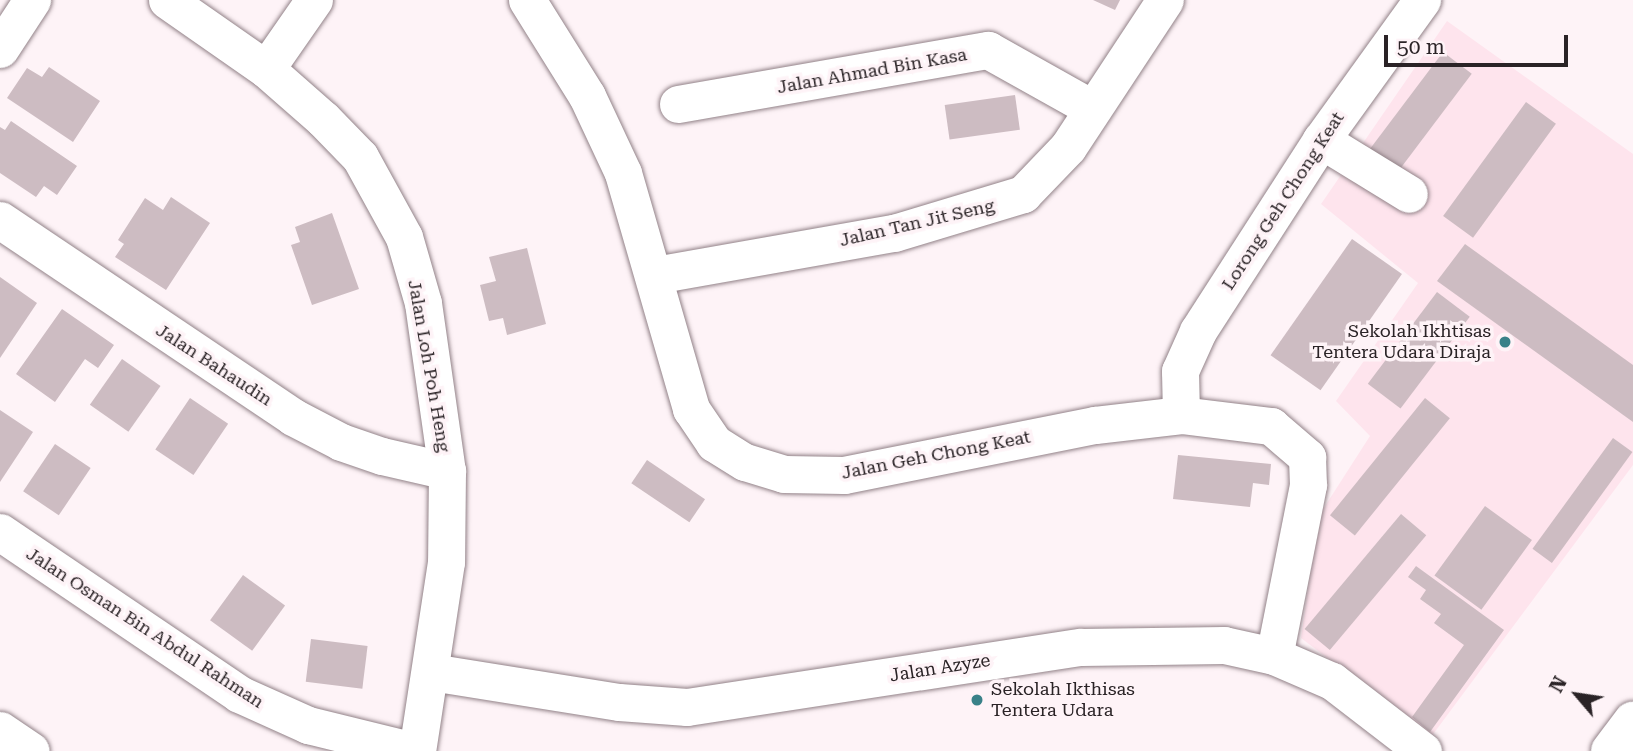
<!DOCTYPE html>
<style>
body{margin:0}
#map{position:relative;width:1633px;height:751px;overflow:hidden;background:#fef3f7;font-family:"Roboto Serif",serif}
div>[style]{position:absolute}
.built>*{inset:0;background:#fee4ed}
.building>*{inset:0;background:#cdbcc2;transform-origin:0 0}
.roads{filter:drop-shadow(0 0 2px #928288) drop-shadow(0 0 2px #928288)}
.minor>*{height:37px;margin:-18.5px;padding:0 18.5px;transform-origin:18.5px;border-radius:18.5px;background:#fff}
.major>*{height:38px;margin:-19px;padding:0 19px;transform-origin:19px;border-radius:19px;background:#fff}
.dots>*{width:19px;height:19px;translate:-50% -50%;box-sizing:border-box;border:4px solid #fef3f7;border-radius:50%}
span{translate:-50% -50%;white-space:nowrap;text-align:center;line-height:1.15;-webkit-text-stroke:7px #fef3f7;paint-order:stroke}
.street-label{font-size:18px;color:#2a2326}
.poi-label{font-size:18px;color:#2a2326}
.right{translate:-100% -50%;text-align:right}
.left{translate:0 -50%;text-align:left}
.north{position:absolute;left:1542px;top:660px;width:70px;height:70px;-webkit-text-stroke:5px #fef3f7;paint-order:stroke;rotate:299deg;font-size:19px;font-weight:700;line-height:28px;text-align:center;color:#2a2326}
.north::after{content:'';display:block;margin:auto;width:24px;height:32px;background:#2a2326;clip-path:polygon(50% 0,100% 100%,50% 72%,0 100%)}
.scale{position:absolute;left:1384px;top:35px;width:184px;height:32px;box-sizing:border-box;border:4px solid #2a2326;border-top:0;padding-left:9px;font-size:21px;line-height:24px;white-space:nowrap;color:#2a2326;-webkit-text-stroke:5px #fef3f7;paint-order:stroke}
</style>
<div id="map">
<div class="built">
<div style="clip-path:polygon(1447px 21px,1633px 154px,1633px 465px,1431px 737px,1301px 638px,1318px 517px,1370px 436px,1336px 401px,1418px 283px,1321px 204px)"></div>
</div>
<div class="building">
<div style="clip-path:polygon(1093px 0,1120px 0,1115px 10px)"></div>
<div style="left:1443px;top:52px;width:36px;height:133px;rotate:37deg"></div>
<div style="clip-path:polygon(49px 67px,100px 101px,73px 142px,7px 98px,27px 68px,42px 77px)"></div>
<div style="left:1015px;top:95px;width:35px;height:71px;rotate:82deg"></div>
<div style="left:1526px;top:102px;width:37px;height:141px;rotate:36deg"></div>
<div style="clip-path:polygon(11px 121px,77px 166px,57px 195px,44px 186px,36px 197px,0 173px,0 127px,5px 130px)"></div>
<div style="clip-path:polygon(171px 197px,210px 223px,166px 290px,115px 257px,124px 244px,118px 240px,145px 198px,163px 210px)"></div>
<div style="clip-path:polygon(332px 213px,359px 289px,312px 305px,291px 245px,300px 242px,295px 227px)"></div>
<div style="left:1352px;top:239px;width:61px;height:142px;rotate:35deg"></div>
<div style="clip-path:polygon(1465px 244px,1633px 365px,1633px 422px,1437px 281px)"></div>
<div style="clip-path:polygon(527px 248px,546px 324px,507px 335px,503px 318px,489px 321px,480px 285px,496px 281px,489px 257px)"></div>
<div style="clip-path:polygon(0 277px,37px 303px,0 358px)"></div>
<div style="left:1437px;top:292px;width:41px;height:115px;rotate:37deg"></div>
<div style="clip-path:polygon(62px 309px,114px 345px,98px 368px,85px 359px,55px 402px,16px 374px)"></div>
<div style="left:122px;top:359px;width:47px;height:56px;rotate:35deg"></div>
<div style="left:190px;top:398px;width:46px;height:62px;rotate:34deg"></div>
<div style="left:1425px;top:398px;width:32px;height:151px;rotate:39deg"></div>
<div style="clip-path:polygon(0 410px,33px 432px,0 482px)"></div>
<div style="left:1613px;top:438px;width:24px;height:137px;rotate:36deg"></div>
<div style="left:55px;top:444px;width:43px;height:57px;rotate:34deg"></div>
<div style="clip-path:polygon(1178px 455px,1271px 464px,1269px 485px,1253px 483px,1250px 507px,1173px 499px)"></div>
<div style="left:647px;top:460px;width:70px;height:28px;rotate:34deg"></div>
<div style="left:1485px;top:506px;width:58px;height:86px;rotate:36deg"></div>
<div style="left:1401px;top:514px;width:33px;height:150px;rotate:40deg"></div>
<div style="clip-path:polygon(1416px 566px,1504px 630px,1430px 732px,1412px 717px,1464px 645px,1434px 623px,1441px 614px,1420px 599px,1426px 590px,1408px 577px)"></div>
<div style="left:243px;top:575px;width:52px;height:56px;rotate:36deg"></div>
<div style="left:311px;top:639px;width:57px;height:43px;rotate:7deg"></div>
</div>
<div class="roads">
<div class="minor">
<div style="left:167px;top:0;width:121px;rotate:34.9deg"></div>
<div style="left:266px;top:69px;width:76px;rotate:41.3deg"></div>
<div style="left:323px;top:119px;width:53px;rotate:45.8deg"></div>
<div style="left:360px;top:157px;width:91px;rotate:61.2deg"></div>
<div style="left:404px;top:237px;width:69px;rotate:73.9deg"></div>
<div style="left:423px;top:303px;width:170px;rotate:81.9deg"></div>
<div style="left:447px;top:471px;width:91px;rotate:90.6deg"></div>
<div style="left:446px;top:562px;width:191px;rotate:98.7deg"></div>
<div style="left:527px;top:0;width:113px;rotate:58deg"></div>
<div style="left:587px;top:96px;width:85px;rotate:64.9deg"></div>
<div style="left:623px;top:173px;width:246px;rotate:73.9deg"></div>
<div style="left:691px;top:409px;width:41px;rotate:55.9deg"></div>
<div style="left:714px;top:443px;width:36px;rotate:32deg"></div>
<div style="left:745px;top:462px;width:41px;rotate:17.1deg"></div>
<div style="left:784px;top:474px;width:60px;rotate:1deg"></div>
<div style="left:844px;top:475px;width:256px;rotate:-11.3deg"></div>
<div style="left:1095px;top:425px;width:87px;rotate:-6.6deg"></div>
<div style="left:1181px;top:415px;width:91px;rotate:7deg"></div>
<div style="left:1271px;top:426px;width:48px;rotate:40.7deg"></div>
<div style="left:1307px;top:457px;width:28px;rotate:88deg"></div>
<div style="left:1308px;top:485px;width:174px;rotate:101.2deg"></div>
<div style="left:0;top:49px;width:59px;rotate:-56.9deg"></div>
<div style="left:266px;top:69px;width:84px;rotate:-55.2deg"></div>
<div style="left:678px;top:104px;width:315px;rotate:-9.9deg"></div>
<div style="left:988px;top:50px;width:120px;rotate:29.3deg"></div>
<div style="left:1321px;top:140px;width:103px;rotate:31.5deg"></div>
<div style="left:0;top:220px;width:353px;rotate:33.9deg"></div>
<div style="left:293px;top:417px;width:54px;rotate:27.5deg"></div>
<div style="left:341px;top:442px;width:43px;rotate:18.9deg"></div>
<div style="left:382px;top:456px;width:67px;rotate:13deg"></div>
<div style="left:655px;top:275px;width:243px;rotate:-10deg"></div>
<div style="left:894px;top:233px;width:135px;rotate:-16.8deg"></div>
<div style="left:1023px;top:194px;width:65px;rotate:-46.2deg"></div>
<div style="left:1068px;top:147px;width:176px;rotate:-56.6deg"></div>
<div style="left:1181px;top:415px;width:44px;rotate:-91.3deg"></div>
<div style="left:1180px;top:371px;width:44px;rotate:-65.8deg"></div>
<div style="left:1198px;top:331px;width:227px;rotate:-57.2deg"></div>
<div style="left:1321px;top:140px;width:173px;rotate:-54.2deg"></div>
<div style="left:0;top:532px;width:289px;rotate:34.1deg"></div>
<div style="left:239px;top:694px;width:76px;rotate:24.2deg"></div>
<div style="left:308px;top:725px;width:109px;rotate:13.8deg"></div>
<div style="left:431px;top:672px;width:190px;rotate:9.1deg"></div>
<div style="left:619px;top:702px;width:68px;rotate:4.2deg"></div>
<div style="left:687px;top:707px;width:399px;rotate:-8.7deg"></div>
<div style="left:1081px;top:647px;width:143px;rotate:-0.8deg"></div>
<div style="left:1224px;top:645px;width:51px;rotate:12.4deg"></div>
<div style="left:1274px;top:656px;width:63px;rotate:23.3deg"></div>
<div style="left:1332px;top:681px;width:115px;rotate:37.6deg"></div>
<div style="left:0;top:730px;width:37px;rotate:34deg"></div>
</div>
<div class="major">
<div style="left:1610px;top:751px;width:38px;rotate:-53deg"></div>
</div>
</div>
<div class="dots">
<div style="left:1505px;top:342px;background:#398188"></div>
<div style="left:977px;top:700px;background:#398188"></div>
</div>
<div class="street-label">
<span style="left:872px;top:71px;rotate:-10deg">Jalan Ahmad Bin Kasa</span>
<span style="left:1283px;top:201px;rotate:-57deg">Lorong Geh Chong Keat</span>
<span style="left:917px;top:223px;rotate:-13deg">Jalan Tan Jit Seng</span>
<span style="left:214px;top:365px;rotate:33deg">Jalan Bahaudin</span>
<span style="left:429px;top:366px;rotate:80deg">Jalan Loh Poh Heng</span>
<span style="left:936px;top:455px;rotate:-11deg">Jalan Geh Chong Keat</span>
<span style="left:145px;top:628px;rotate:33deg">Jalan Osman Bin Abdul Rahman</span>
<span style="left:940px;top:668px;rotate:-9deg">Jalan Azyze</span>
</div>
<div class="poi-label">
<span class="right" style="left:1491px;top:342px">Sekolah Ikhtisas<br>Tentera Udara Diraja</span>
<span class="left" style="left:991px;top:700px">Sekolah Ikthisas<br>Tentera Udara</span>
</div>
<div class="north">N</div>
<div class="scale">50 m</div>
</div>
